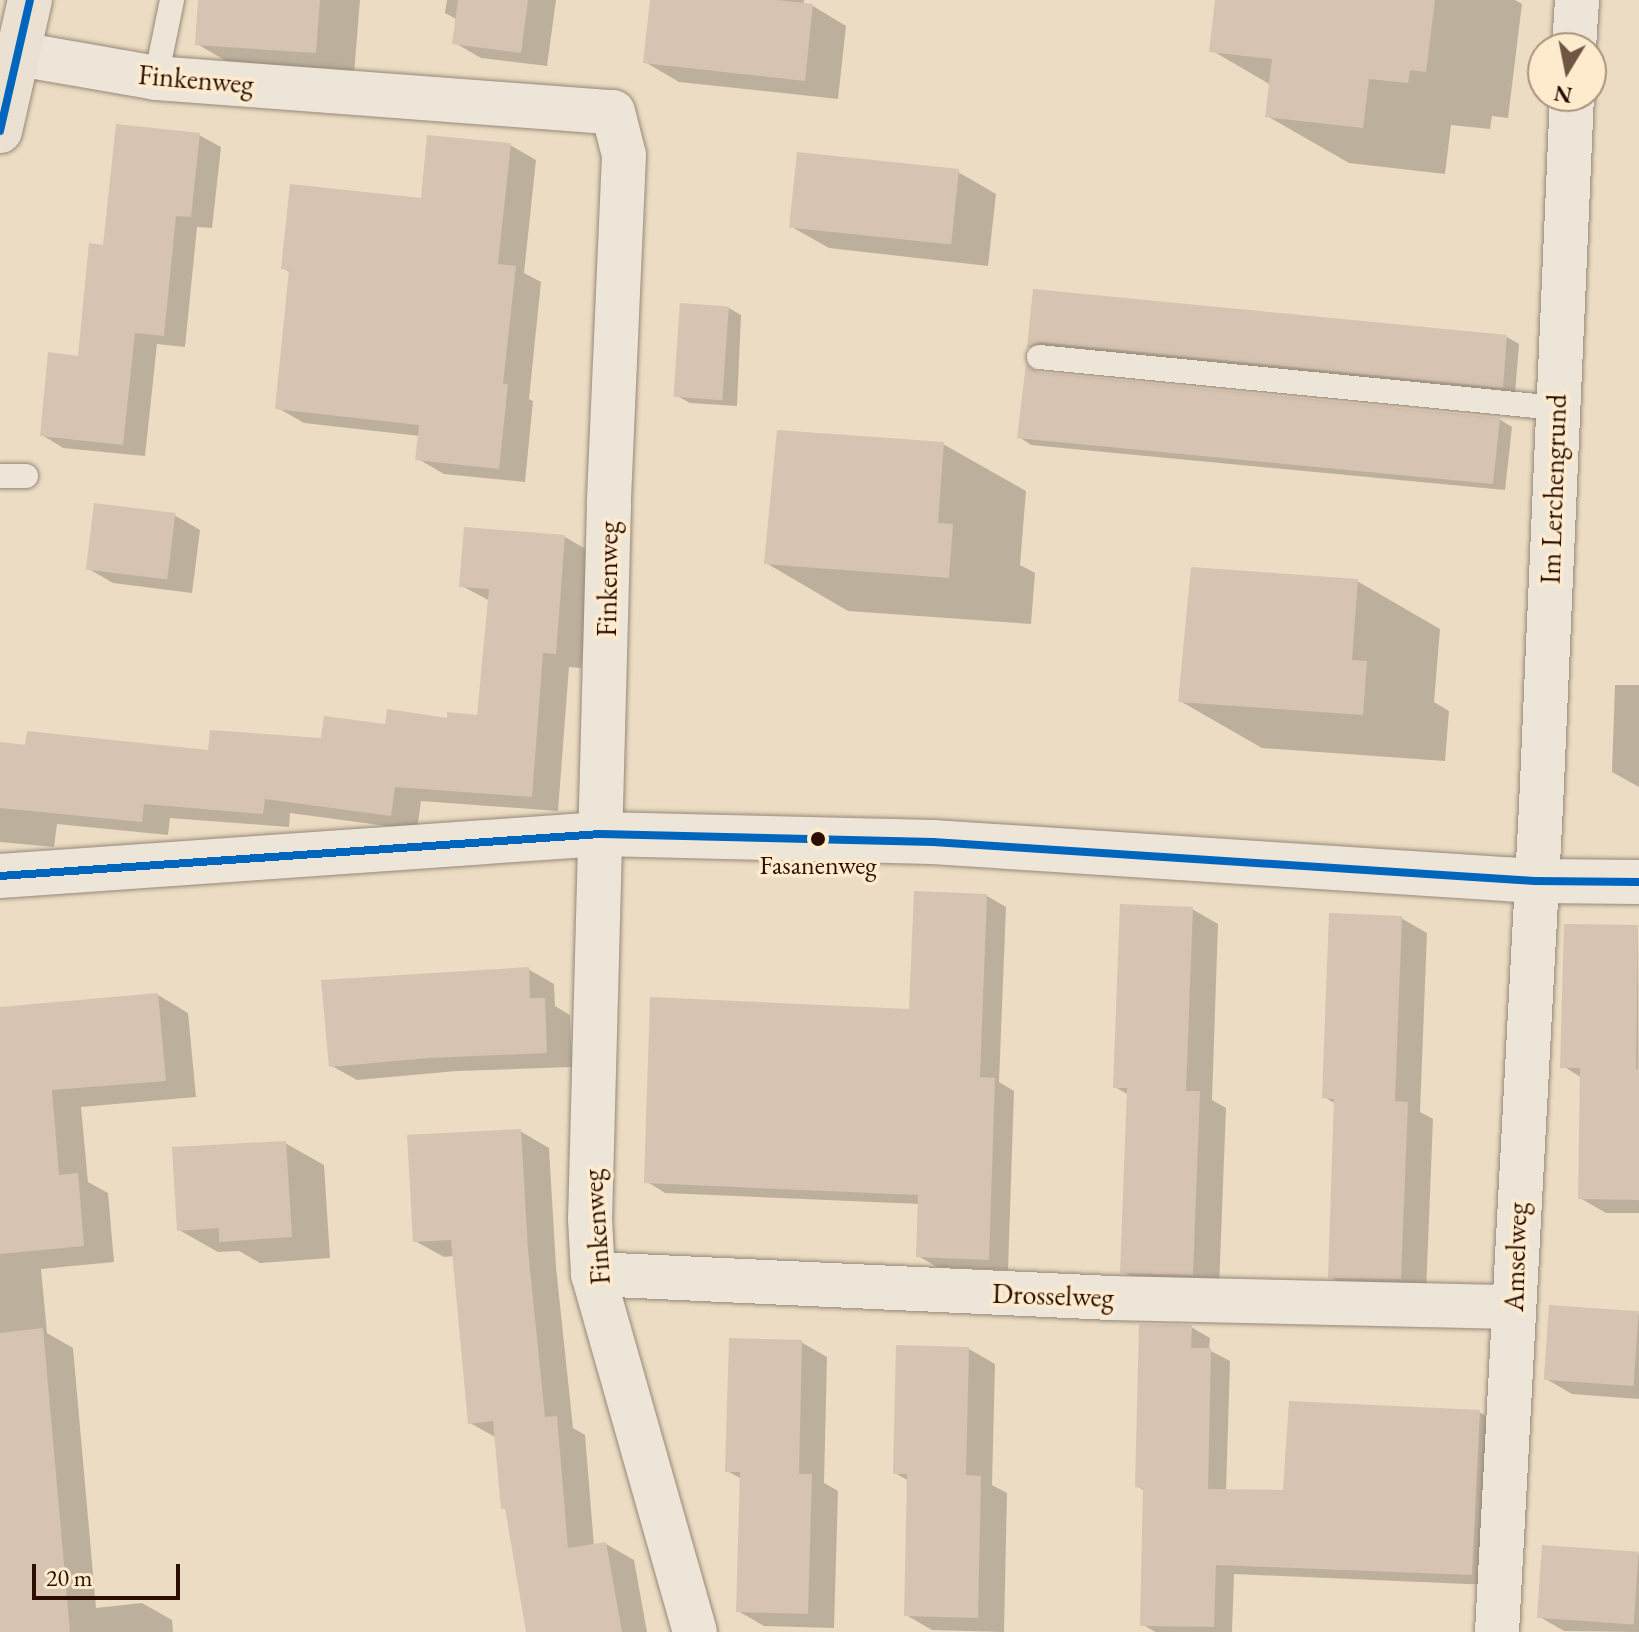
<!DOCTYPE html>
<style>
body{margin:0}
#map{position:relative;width:1639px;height:1632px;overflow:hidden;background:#ecdcc3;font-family:"EB Garamond",serif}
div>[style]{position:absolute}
.shadow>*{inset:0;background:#0003}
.building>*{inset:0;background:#d6c3b2;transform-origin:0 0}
.roads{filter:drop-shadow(0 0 2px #968979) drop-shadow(0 0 2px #968979)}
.lane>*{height:24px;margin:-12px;padding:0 12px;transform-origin:12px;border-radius:12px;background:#eee5d9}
.street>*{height:44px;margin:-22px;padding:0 22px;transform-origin:22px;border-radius:22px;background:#eee5d9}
.primary>*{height:44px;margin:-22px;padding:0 22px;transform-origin:22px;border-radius:22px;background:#ebe1d2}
.bus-1>*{height:8px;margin:-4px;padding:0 4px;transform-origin:4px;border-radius:4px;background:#0065bd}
.dots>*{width:22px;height:22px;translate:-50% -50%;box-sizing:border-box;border:4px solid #feebcd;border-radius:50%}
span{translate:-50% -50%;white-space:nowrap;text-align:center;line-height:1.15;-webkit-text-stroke:7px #feebcd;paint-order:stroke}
.bus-label{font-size:26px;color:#2b0e00}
.street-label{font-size:28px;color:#2b0e00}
.north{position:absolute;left:1527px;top:32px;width:80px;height:80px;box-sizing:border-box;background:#feebcd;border:2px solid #aa937b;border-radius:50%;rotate:190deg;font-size:22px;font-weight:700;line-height:32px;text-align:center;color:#2b0e00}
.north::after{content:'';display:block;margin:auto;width:28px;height:36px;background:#6f5644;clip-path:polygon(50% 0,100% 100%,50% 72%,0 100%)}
.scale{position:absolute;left:32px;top:1564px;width:148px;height:36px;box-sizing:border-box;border:4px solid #2b0e00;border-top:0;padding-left:10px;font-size:24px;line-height:28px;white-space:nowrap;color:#2b0e00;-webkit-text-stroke:6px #feebcd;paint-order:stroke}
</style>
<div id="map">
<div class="shadow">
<div style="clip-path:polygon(200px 0,360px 0,354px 74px,235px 66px,197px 44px)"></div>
<div style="clip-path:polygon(447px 0,556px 0,547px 66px,481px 58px,455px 43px,458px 20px,445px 13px)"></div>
<div style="clip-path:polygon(652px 0,804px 0,803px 5px,813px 6px,846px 26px,838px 99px,679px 82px,645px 62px)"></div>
<div style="clip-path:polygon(1217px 0,1515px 0,1522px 4px,1508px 118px,1492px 116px,1490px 129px,1451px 125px,1445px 174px,1349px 163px,1267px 116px,1271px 85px,1211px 50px)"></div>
<div style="clip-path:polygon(199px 135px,221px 147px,212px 228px,197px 227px,185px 347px,157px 344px,145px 456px,63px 448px,42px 435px,80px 358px,105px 247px)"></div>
<div style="clip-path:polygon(510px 145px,536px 160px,524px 273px,541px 282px,529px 399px,533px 401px,525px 482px,444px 474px,418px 459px,420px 436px,304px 423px,278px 408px,291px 273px,283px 268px,423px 200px)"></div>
<div style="clip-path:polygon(958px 172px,996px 194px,988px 266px,829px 248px,790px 226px)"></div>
<div style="clip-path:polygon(1035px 291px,1507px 337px,1519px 344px,1515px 394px,1042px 353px,1030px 347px)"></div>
<div style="clip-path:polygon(729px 308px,741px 315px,737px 406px,690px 403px,677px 396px)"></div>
<div style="clip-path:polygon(1039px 374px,1499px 419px,1512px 427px,1505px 490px,1031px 445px,1019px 437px)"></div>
<div style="clip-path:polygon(943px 444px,1026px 491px,1020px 565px,1035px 573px,1031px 624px,848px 611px,766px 563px)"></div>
<div style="clip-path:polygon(174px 515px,200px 530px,192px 593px,113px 583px,87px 568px)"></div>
<div style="clip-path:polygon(565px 537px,591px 552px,581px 668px,569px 667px,558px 811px,421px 801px,417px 830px,290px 813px,289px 827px,170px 818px,168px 835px,57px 824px,54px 847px,0 842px,0 744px,210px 752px,322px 741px,386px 727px,479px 717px,490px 601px,462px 586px)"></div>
<div style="clip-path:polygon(1357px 581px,1440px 629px,1434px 702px,1449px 711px,1445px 761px,1262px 748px,1180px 701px)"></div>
<div style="clip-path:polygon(1615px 685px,1639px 685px,1639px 787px,1612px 772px)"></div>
<div style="clip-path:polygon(987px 896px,1006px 907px,999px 1082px,1014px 1091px,1008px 1270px,937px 1267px,918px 1256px,920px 1204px,665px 1193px,646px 1181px,911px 1011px)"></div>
<div style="clip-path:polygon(1192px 909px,1218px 924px,1212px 1100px,1226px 1108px,1219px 1289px,1148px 1286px,1122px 1271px,1129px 1095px,1115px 1087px)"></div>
<div style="clip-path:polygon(1401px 918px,1427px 933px,1420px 1112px,1433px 1119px,1426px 1293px,1356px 1292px,1330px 1277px,1336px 1104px,1324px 1097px)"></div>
<div style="clip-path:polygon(1638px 927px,1639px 1213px,1606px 1213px,1580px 1198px,1582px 1078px,1563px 1066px)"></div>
<div style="clip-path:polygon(528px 969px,554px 984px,555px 1006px,570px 1015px,572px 1067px,457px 1071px,357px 1080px,330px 1065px)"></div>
<div style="clip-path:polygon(158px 995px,188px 1013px,196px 1097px,81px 1107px,88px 1182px,108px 1193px,114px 1262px,41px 1269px,47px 1333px,73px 1348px,96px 1608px,142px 1603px,172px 1620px,173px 1632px,0 1632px,0 1009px)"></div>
<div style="clip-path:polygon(520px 1131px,549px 1148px,556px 1267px,573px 1428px,585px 1435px,594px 1546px,606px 1544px,634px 1560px,647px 1632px,527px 1632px,507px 1510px,503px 1508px,497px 1438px,470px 1423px,454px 1256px,444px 1257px,415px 1241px)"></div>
<div style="clip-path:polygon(285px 1143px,324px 1165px,330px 1258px,260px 1263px,239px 1251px,218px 1252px,179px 1230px)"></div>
<div style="clip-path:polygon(1639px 1314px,1639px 1399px,1572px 1394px,1546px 1379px)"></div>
<div style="clip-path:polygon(1191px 1327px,1210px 1338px,1209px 1350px,1230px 1361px,1226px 1491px,1285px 1492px,1479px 1412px,1498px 1423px,1490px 1585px,1234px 1574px,1232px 1632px,1155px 1632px,1142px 1624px,1145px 1491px,1137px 1486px)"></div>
<div style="clip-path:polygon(801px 1342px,827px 1357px,824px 1483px,838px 1491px,834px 1628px,764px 1626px,738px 1611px,742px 1479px,727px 1471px)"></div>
<div style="clip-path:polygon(969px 1349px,995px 1364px,992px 1485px,1007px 1493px,1004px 1632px,932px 1630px,906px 1615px,909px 1481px,895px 1473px)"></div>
<div style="clip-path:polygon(1639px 1554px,1639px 1632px,1564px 1631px,1538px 1616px)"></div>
</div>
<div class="building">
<div style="clip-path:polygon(198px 0,320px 0,316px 53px,195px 45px)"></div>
<div style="clip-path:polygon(458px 0,528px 0,521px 53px,452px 44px)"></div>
<div style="clip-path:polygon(650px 0,777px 0,813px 4px,805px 81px,643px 63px)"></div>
<div style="clip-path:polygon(1215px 0,1435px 0,1426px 72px,1410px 70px,1408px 83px,1369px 79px,1363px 128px,1265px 117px,1272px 59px,1209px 52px)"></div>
<div style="clip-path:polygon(116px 124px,200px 133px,191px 217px,176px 216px,164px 336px,135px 333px,123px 445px,40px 436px,48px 352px,78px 356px,89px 243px,103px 245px)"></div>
<div style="clip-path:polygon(427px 135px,511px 143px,498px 264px,516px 266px,503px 384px,508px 384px,499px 469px,415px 460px,419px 425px,275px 409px,289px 270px,281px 269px,290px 184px,421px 198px)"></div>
<div style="left:797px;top:152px;width:163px;height:76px;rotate:6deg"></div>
<div style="clip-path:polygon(1033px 289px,1507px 335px,1503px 388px,1040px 342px,1027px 348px)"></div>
<div style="left:680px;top:303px;width:49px;height:94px;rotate:4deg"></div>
<div style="clip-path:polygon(1026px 364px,1038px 372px,1500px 418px,1493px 484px,1017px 438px)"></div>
<div style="clip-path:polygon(777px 430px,944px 442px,938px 523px,953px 524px,949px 578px,764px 564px)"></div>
<div style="left:94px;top:503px;width:82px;height:67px;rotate:7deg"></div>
<div style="clip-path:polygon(464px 527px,565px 535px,556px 654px,543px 653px,532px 797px,395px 787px,391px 816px,265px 799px,263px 814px,144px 804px,142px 822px,0 808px,0 742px,25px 745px,27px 731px,208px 750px,210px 730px,321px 738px,324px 716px,385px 724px,387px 709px,447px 718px,447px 712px,477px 715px,489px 589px,459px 587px)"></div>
<div style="clip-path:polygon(1191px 567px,1358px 579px,1352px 660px,1367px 661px,1363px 715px,1178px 702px)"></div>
<div style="clip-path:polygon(914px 891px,987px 894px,980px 1077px,995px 1078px,989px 1260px,916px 1257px,918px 1195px,644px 1183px,650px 997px,909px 1009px)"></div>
<div style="clip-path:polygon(1120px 904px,1193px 907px,1186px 1091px,1200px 1091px,1193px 1275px,1120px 1273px,1127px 1088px,1113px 1088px)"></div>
<div style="clip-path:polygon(1329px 913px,1402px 916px,1395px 1101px,1408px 1102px,1401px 1279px,1328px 1278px,1334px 1099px,1322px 1098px)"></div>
<div style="clip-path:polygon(1564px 924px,1638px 925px,1636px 1069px,1639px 1069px,1639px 1200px,1578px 1199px,1580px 1068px,1560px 1068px)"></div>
<div style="clip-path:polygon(529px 967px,530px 998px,545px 998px,547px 1053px,429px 1058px,329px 1067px,321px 980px)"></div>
<div style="clip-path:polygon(158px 993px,166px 1081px,52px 1090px,59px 1175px,78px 1173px,84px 1246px,0 1254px,0 1007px)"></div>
<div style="clip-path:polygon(521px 1129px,528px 1250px,545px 1417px,557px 1416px,568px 1548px,606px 1542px,622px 1632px,526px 1632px,505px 1508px,501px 1509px,493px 1421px,468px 1424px,451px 1240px,413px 1242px,407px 1135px)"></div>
<div style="clip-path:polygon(286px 1141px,292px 1237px,219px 1242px,219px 1228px,177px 1231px,172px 1147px)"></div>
<div style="left:1549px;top:1305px;width:90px;height:75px;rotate:4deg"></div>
<div style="clip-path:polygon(1139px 1324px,1192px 1325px,1191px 1348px,1211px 1348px,1208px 1489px,1283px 1490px,1289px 1401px,1480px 1410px,1472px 1575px,1216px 1565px,1214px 1627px,1140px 1626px,1143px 1488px,1135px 1487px)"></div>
<div style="clip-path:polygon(43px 1328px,70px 1632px,0 1632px,0 1333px)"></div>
<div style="clip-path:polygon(729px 1338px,802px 1340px,799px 1474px,812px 1474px,808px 1614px,736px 1612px,740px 1472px,725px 1472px)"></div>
<div style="clip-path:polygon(896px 1345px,969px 1347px,966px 1475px,981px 1476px,978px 1618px,904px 1616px,907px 1474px,893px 1474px)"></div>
<div style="left:1542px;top:1545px;width:97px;height:73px;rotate:4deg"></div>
</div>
<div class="roads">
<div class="lane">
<div style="left:156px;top:78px;width:80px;rotate:-78.4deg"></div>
<div style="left:1039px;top:357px;width:520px;rotate:5.63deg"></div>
<div style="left:0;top:476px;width:26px"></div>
</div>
<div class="street">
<div style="left:1574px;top:48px;width:48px;rotate:-86.4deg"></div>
<div style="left:19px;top:54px;width:139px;rotate:9.9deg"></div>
<div style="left:156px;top:78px;width:458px;rotate:4.3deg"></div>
<div style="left:613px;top:112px;width:44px;rotate:75.7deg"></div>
<div style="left:624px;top:155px;width:350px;rotate:92.5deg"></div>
<div style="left:609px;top:505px;width:714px;rotate:91.52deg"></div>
<div style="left:590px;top:1219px;width:55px;rotate:86.9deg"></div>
<div style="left:593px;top:1274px;width:372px;rotate:74.1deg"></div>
<div style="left:0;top:876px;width:602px;rotate:-4deg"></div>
<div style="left:601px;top:834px;width:332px;rotate:1.4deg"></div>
<div style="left:933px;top:842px;width:603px;rotate:3.71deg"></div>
<div style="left:1535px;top:881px;width:104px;rotate:0.6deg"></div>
<div style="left:593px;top:1274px;width:519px;rotate:2.65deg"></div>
<div style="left:1111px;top:1298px;width:402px;rotate:1.3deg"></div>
<div style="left:1497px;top:1632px;width:827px;rotate:-86.95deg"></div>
<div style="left:1541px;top:806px;width:711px;rotate:-87.5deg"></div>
</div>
<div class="primary">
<div style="left:0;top:131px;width:134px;rotate:-77.1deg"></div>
</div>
</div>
<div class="bus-1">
<div style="left:0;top:131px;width:134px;rotate:-77.1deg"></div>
<div style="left:0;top:876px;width:602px;rotate:-4deg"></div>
<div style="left:601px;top:834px;width:332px;rotate:1.4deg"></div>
<div style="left:933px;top:842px;width:603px;rotate:3.71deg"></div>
<div style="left:1535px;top:881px;width:104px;rotate:0.6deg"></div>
</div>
<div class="dots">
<div style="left:818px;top:839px;background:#2b0e00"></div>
</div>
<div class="bus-label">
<span style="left:818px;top:866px">Fasanenweg</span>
</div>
<div class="street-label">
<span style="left:196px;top:79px;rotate:5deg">Finkenweg</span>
<span style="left:1553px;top:489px;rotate:-88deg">Im Lerchengrund</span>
<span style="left:607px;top:579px;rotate:-89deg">Finkenweg</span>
<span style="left:596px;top:1227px;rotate:-94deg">Finkenweg</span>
<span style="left:1515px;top:1257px;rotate:-88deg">Amselweg</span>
<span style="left:1053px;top:1295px;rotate:2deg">Drosselweg</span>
</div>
<div class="north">N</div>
<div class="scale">20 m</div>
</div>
